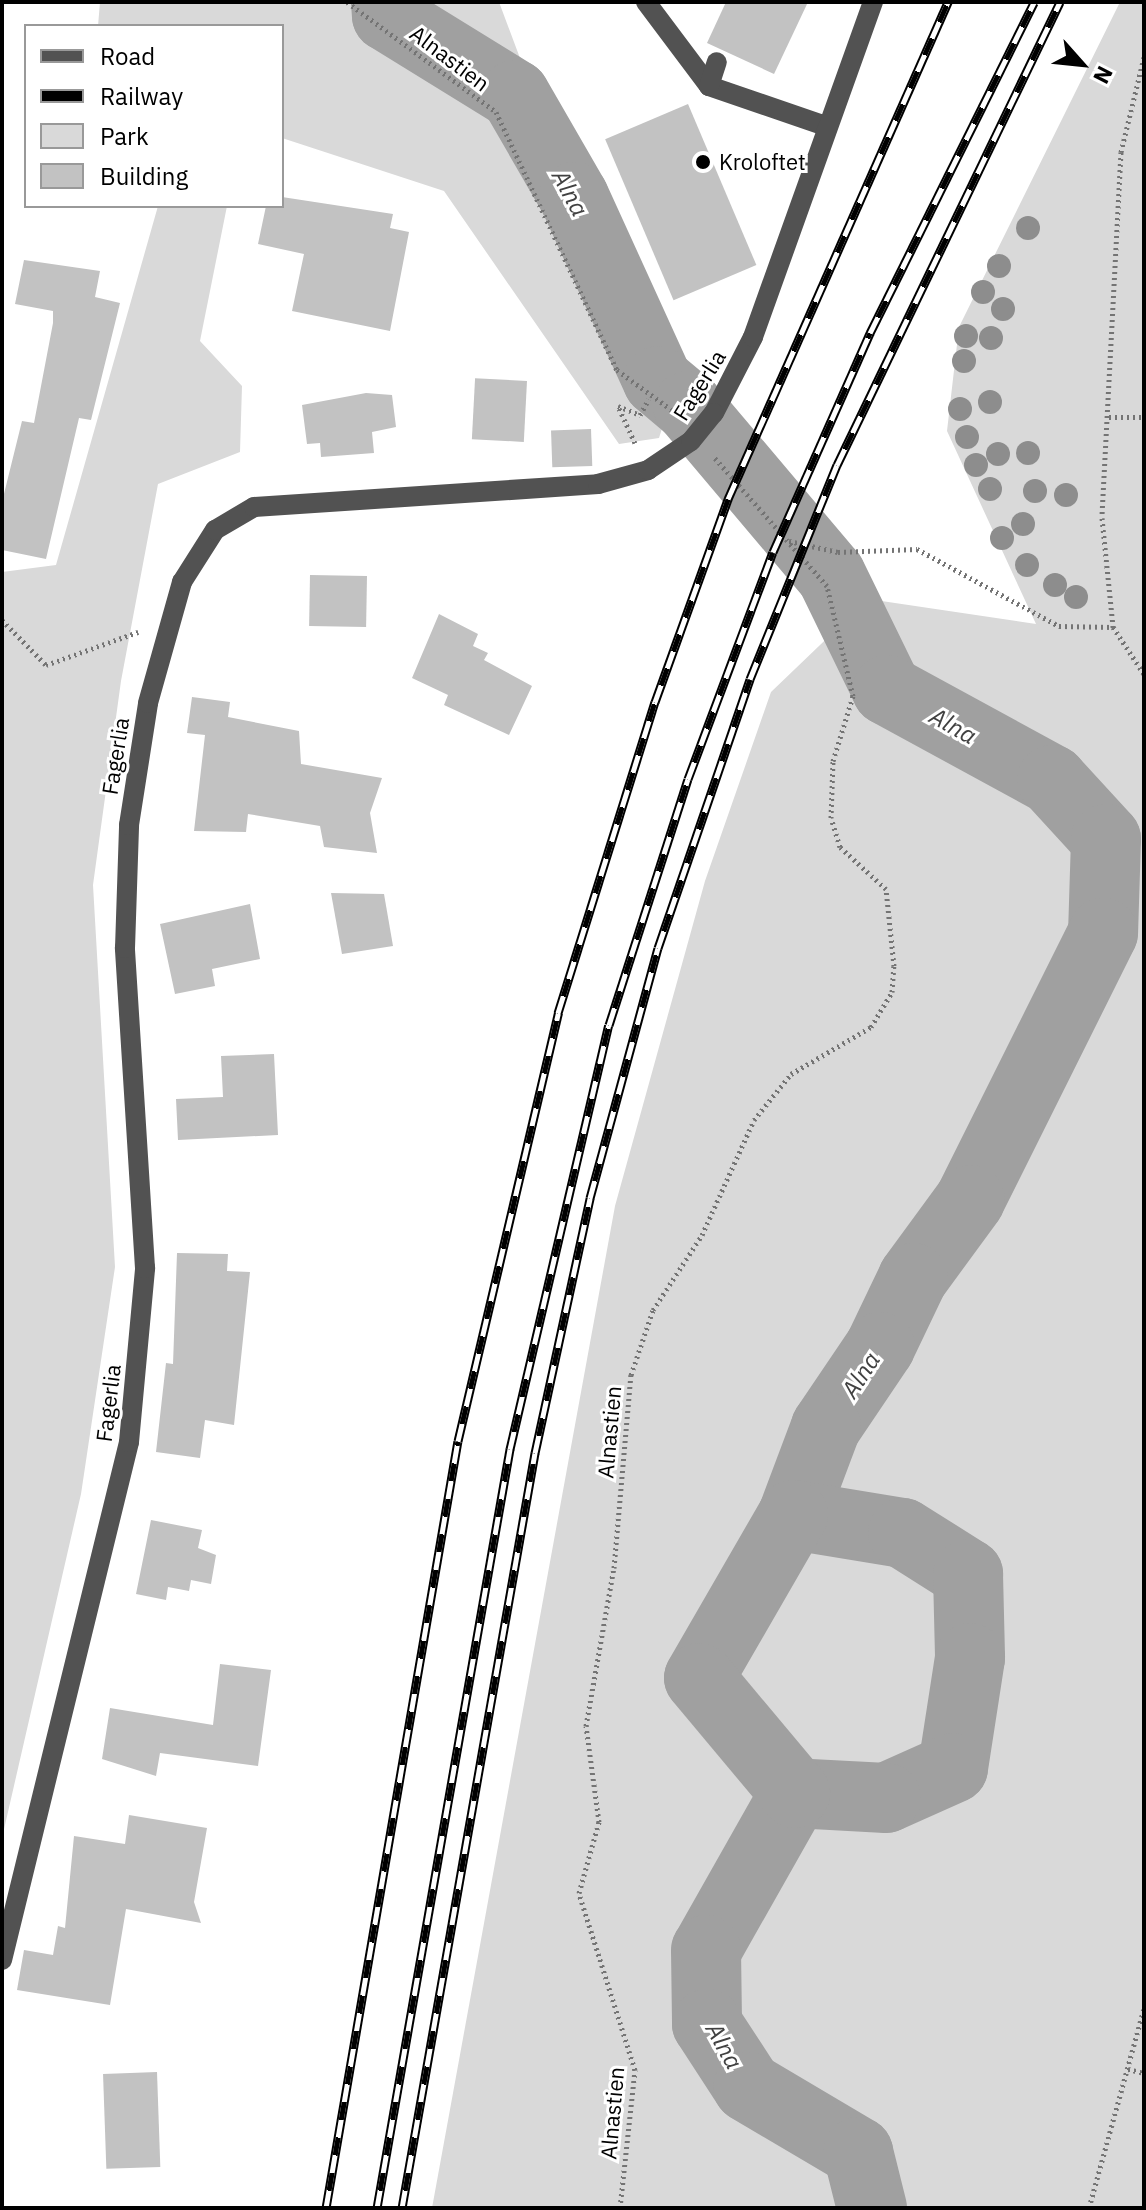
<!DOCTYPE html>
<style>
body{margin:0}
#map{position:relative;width:1146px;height:2210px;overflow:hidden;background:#fff;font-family:"IBM Plex Sans",sans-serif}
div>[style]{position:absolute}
.green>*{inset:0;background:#d9d9d9}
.river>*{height:70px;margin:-35px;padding:0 35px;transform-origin:35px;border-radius:35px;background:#a0a0a0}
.building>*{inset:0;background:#c2c2c2;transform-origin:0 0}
.path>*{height:5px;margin-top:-2.5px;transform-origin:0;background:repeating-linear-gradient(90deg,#747474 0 2px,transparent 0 6px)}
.minor>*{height:20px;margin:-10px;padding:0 10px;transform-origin:10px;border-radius:10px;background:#525252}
.rail>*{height:9px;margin-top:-4.5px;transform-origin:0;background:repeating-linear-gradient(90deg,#fff 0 18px,#000 0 36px);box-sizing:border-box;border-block:2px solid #000}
.minor-bridge>*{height:20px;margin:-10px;padding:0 10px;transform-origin:10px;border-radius:10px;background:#525252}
.trees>*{width:24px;height:24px;margin:-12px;border-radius:50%;background:#8d8d8d}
.dots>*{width:22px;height:22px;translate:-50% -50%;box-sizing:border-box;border:4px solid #fff;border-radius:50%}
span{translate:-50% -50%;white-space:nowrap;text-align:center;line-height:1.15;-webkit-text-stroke:6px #fff;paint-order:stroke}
.street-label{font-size:22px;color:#000}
.poi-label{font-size:22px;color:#000}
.left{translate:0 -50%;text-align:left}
.water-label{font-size:24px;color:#414141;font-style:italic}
.frame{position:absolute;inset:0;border:4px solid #000;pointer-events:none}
.legend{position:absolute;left:24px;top:24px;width:260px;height:184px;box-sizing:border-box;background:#fff;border:2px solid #999;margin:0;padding:10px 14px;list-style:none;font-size:24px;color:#000}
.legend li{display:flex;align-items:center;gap:16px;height:40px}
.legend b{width:40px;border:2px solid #999}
.north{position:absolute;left:1042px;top:24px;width:80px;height:80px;-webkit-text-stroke:6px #fff;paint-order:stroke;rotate:117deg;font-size:22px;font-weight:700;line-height:32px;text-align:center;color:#000}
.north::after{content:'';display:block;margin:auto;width:28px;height:36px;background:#000;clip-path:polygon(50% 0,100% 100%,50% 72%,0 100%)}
</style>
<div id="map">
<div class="green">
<div style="clip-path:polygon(100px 2px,499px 2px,620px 326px,671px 400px,659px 438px,619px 444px,444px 191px,282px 138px,282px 26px,98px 26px)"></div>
<div style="clip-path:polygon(1120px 2px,1144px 2px,1144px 2208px,432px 2208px,615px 1206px,705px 881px,771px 692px,868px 599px,1036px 624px,947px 431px,959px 327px)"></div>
<div style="clip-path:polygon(158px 206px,227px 206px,200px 341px,242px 386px,240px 452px,158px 484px,121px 681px,93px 885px,115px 1267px,81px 1494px,2px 1838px,2px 572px,56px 565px)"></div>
</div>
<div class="river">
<div style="left:386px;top:2px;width:14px;rotate:86deg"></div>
<div style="left:387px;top:16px;width:150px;rotate:31.7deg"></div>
<div style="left:515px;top:95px;width:118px;rotate:60deg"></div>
<div style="left:574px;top:197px;width:202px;rotate:65.5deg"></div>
<div style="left:658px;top:381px;width:39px;rotate:40deg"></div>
<div style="left:688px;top:406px;width:221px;rotate:49.8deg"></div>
<div style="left:831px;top:575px;width:128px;rotate:64deg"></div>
<div style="left:887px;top:690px;width:188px;rotate:28.6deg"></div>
<div style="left:1052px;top:780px;width:80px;rotate:47.5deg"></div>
<div style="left:1106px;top:839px;width:94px;rotate:91.8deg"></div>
<div style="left:1103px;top:933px;width:298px;rotate:116.5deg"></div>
<div style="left:970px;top:1200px;width:97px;rotate:126.2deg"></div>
<div style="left:913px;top:1278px;width:76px;rotate:115.6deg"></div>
<div style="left:880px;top:1347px;width:97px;rotate:124deg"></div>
<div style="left:826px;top:1427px;width:94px;rotate:110.6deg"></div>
<div style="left:793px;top:1515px;width:111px;rotate:9.3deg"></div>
<div style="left:903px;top:1533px;width:77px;rotate:32.2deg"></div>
<div style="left:968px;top:1574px;width:84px;rotate:88.6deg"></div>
<div style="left:970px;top:1658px;width:111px;rotate:98.8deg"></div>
<div style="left:953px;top:1768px;width:73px;rotate:155.9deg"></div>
<div style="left:886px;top:1798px;width:91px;rotate:-176.9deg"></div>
<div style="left:795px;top:1793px;width:180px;rotate:119.5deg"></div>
<div style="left:706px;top:1950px;width:74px;rotate:89.2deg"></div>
<div style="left:707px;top:2024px;width:75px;rotate:56.9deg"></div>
<div style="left:748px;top:2087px;width:128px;rotate:30.6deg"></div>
<div style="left:858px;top:2152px;width:58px;rotate:76deg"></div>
<div style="left:793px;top:1515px;width:188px;rotate:120deg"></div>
<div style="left:699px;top:1678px;width:150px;rotate:50.1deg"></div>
</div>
<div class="building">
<div style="clip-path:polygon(726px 2px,808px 2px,774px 74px,707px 43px)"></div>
<div style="left:688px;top:104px;width:175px;height:90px;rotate:67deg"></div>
<div style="clip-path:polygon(282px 197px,393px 214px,390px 228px,409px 232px,390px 331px,292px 311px,304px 254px,258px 244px,266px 206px,282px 206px)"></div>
<div style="clip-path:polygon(24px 260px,100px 271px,95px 297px,120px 303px,91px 420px,79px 418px,46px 559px,2px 550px,2px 502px,22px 421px,34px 423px,53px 323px,53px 311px,15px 304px)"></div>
<div style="left:527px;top:381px;width:61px;height:52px;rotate:93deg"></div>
<div style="clip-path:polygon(366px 393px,392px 395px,396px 427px,372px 432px,374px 453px,321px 457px,320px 443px,307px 444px,302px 405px)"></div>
<div style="left:591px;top:429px;width:37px;height:40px;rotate:88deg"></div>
<div style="left:310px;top:575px;width:57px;height:51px;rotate:1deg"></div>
<div style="clip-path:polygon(439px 614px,478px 634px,473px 646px,488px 653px,484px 660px,532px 686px,509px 735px,444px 705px,448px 695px,412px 678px)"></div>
<div style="clip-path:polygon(192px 697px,230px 702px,228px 717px,299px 731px,301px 764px,382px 778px,370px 813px,377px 853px,324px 847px,320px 826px,248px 814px,246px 832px,194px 831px,205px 735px,187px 733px)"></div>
<div style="clip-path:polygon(331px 893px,384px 894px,393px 946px,342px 954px)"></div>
<div style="clip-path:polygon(250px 904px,260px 959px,212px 969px,215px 986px,175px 994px,160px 924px)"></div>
<div style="clip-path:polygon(274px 1054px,278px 1135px,178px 1140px,176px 1099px,223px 1097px,221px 1056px)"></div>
<div style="clip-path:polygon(177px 1253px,228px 1254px,227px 1271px,250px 1272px,234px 1425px,205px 1420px,200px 1458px,156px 1452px,166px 1363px,173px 1364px)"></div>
<div style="clip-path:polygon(151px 1520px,202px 1530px,198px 1548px,216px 1555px,211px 1584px,191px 1580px,189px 1591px,168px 1587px,166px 1600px,136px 1594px)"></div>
<div style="clip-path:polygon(220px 1664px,271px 1670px,258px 1766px,160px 1753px,156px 1776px,102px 1759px,110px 1708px,213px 1725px)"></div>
<div style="clip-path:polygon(129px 1815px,207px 1828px,194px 1902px,201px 1923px,126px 1909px,110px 2005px,17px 1990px,24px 1950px,53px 1955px,58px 1926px,65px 1928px,74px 1836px,125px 1844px)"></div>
<div style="left:157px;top:2072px;width:95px;height:54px;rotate:88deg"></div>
</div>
<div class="path">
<div style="left:347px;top:2px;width:185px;rotate:36.4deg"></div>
<div style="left:496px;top:112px;width:285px;rotate:64.9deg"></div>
<div style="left:617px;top:370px;width:73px;rotate:36.1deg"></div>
<div style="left:1144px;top:57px;width:98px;rotate:103.6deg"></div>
<div style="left:1121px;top:152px;width:366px;rotate:93deg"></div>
<div style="left:1102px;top:518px;width:110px;rotate:84.2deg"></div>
<div style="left:1113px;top:627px;width:56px;rotate:56.6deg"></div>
<div style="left:1109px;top:417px;width:35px"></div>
<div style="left:635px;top:443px;width:41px;rotate:-114.7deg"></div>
<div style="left:618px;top:406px;width:24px;rotate:22deg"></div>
<div style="left:640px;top:415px;width:18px;rotate:-61deg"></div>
<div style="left:789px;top:541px;width:50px;rotate:12.7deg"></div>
<div style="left:838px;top:552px;width:79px;rotate:-2.2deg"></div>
<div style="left:917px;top:549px;width:162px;rotate:28.5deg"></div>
<div style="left:1059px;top:626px;width:54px;rotate:1.1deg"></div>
<div style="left:2px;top:620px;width:63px;rotate:45.6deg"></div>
<div style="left:46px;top:665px;width:98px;rotate:-19.7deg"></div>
<div style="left:1128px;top:2069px;width:16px;rotate:14deg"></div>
<div style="left:620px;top:2208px;width:139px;rotate:-83.8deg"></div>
<div style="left:635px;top:2070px;width:186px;rotate:-107.6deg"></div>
<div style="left:579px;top:1893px;width:74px;rotate:-74.3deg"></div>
<div style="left:599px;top:1822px;width:97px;rotate:-97.7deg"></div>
<div style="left:586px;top:1726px;width:160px;rotate:-80deg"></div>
<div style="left:614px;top:1568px;width:194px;rotate:-85deg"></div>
<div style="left:631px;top:1375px;width:69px;rotate:-71.3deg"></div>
<div style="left:653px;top:1310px;width:90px;rotate:-56.8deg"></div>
<div style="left:702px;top:1235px;width:126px;rotate:-65.7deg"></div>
<div style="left:754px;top:1120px;width:59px;rotate:-51.2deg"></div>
<div style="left:791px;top:1074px;width:93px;rotate:-30.4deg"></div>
<div style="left:871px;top:1027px;width:41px;rotate:-59deg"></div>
<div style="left:892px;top:992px;width:26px;rotate:-86deg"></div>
<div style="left:894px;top:966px;width:77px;rotate:-95.9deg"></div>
<div style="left:886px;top:889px;width:62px;rotate:-137.6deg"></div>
<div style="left:840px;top:847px;width:30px;rotate:-107deg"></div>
<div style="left:831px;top:818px;width:57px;rotate:-88deg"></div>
<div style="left:833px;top:761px;width:68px;rotate:-72.9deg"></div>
<div style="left:853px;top:696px;width:113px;rotate:-103.3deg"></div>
<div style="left:827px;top:586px;width:171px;rotate:-131.2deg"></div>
<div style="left:1089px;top:2208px;width:206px;rotate:-74.6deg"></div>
</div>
<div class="minor">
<div style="left:646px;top:2px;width:105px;rotate:53.1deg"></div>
<div style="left:709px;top:86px;width:124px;rotate:18.9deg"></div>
<div style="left:709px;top:86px;width:25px;rotate:-72deg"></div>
<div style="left:714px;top:413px;width:85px;rotate:-62.8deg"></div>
<div style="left:753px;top:337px;width:356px;rotate:-70.3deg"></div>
<div style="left:2px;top:1960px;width:533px;rotate:-76.22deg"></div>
<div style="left:129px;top:1442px;width:175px;rotate:-84.7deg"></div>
<div style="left:145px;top:1268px;width:321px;rotate:-93.6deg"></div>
<div style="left:125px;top:948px;width:123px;rotate:-88.1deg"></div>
<div style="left:129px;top:825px;width:123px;rotate:-81.1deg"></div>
<div style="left:148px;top:703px;width:126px;rotate:-74.3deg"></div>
<div style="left:182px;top:582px;width:62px;rotate:-57.6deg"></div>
<div style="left:215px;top:530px;width:45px;rotate:-30.5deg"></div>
<div style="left:254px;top:507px;width:345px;rotate:-3.8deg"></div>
<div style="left:598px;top:484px;width:52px;rotate:-15.6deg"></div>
<div style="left:648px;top:470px;width:52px;rotate:-34deg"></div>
</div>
<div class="rail">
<div style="left:326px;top:2208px;width:778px;rotate:-80.24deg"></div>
<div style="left:458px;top:1441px;width:440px;rotate:-76.8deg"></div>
<div style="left:558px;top:1013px;width:326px;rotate:-72.7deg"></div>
<div style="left:655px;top:702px;width:216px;rotate:-70.2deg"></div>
<div style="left:728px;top:499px;width:544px;rotate:-66.12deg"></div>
<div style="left:377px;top:2208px;width:771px;rotate:-80.06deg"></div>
<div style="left:510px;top:1449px;width:435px;rotate:-76.9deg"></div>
<div style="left:609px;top:1025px;width:258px;rotate:-72.2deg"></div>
<div style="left:688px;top:779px;width:242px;rotate:-69.5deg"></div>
<div style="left:773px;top:552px;width:240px;rotate:-66.1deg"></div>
<div style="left:870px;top:333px;width:369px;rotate:-63.6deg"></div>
<div style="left:402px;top:2208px;width:767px;rotate:-80.01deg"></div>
<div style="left:535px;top:1453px;width:261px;rotate:-77.8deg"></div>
<div style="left:590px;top:1198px;width:259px;rotate:-74.8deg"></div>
<div style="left:658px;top:948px;width:284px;rotate:-71.1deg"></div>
<div style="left:750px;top:679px;width:231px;rotate:-67.9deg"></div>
<div style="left:837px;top:465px;width:514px;rotate:-64.28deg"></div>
</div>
<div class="minor-bridge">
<div style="left:691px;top:441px;width:36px;rotate:-51deg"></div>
</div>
<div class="trees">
<div style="left:1028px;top:228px"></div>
<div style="left:999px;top:266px"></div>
<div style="left:983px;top:292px"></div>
<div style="left:1003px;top:309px"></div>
<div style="left:966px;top:336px"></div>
<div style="left:991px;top:338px"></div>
<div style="left:964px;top:361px"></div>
<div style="left:990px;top:402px"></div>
<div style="left:960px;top:409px"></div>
<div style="left:967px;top:437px"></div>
<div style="left:1028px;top:453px"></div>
<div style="left:998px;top:454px"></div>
<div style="left:976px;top:465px"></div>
<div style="left:990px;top:489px"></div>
<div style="left:1035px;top:491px"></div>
<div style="left:1066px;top:495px"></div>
<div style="left:1023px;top:524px"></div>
<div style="left:1002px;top:538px"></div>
<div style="left:1027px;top:565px"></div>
<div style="left:1055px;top:585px"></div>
<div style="left:1076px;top:597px"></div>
</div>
<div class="dots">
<div style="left:703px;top:162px;background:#000"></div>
</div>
<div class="street-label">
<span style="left:450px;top:58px;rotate:37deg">Alnastien</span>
<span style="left:699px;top:385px;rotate:-58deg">Fagerlia</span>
<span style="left:115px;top:756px;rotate:-81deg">Fagerlia</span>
<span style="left:108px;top:1403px;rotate:-83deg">Fagerlia</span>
<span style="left:609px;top:1432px;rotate:-85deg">Alnastien</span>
<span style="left:612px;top:2113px;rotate:-85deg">Alnastien</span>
</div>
<div class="poi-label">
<span class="left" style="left:719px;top:162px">Kroloftet</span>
</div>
<div class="water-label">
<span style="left:570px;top:193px;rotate:62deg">Alna</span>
<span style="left:953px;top:726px;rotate:29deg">Alna</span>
<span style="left:861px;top:1375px;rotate:-57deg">Alna</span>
<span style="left:724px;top:2046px;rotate:61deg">Alna</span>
</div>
<div class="frame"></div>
<ul class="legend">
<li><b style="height:10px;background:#525252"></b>Road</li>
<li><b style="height:10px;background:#000"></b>Railway</li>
<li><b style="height:22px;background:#d9d9d9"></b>Park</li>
<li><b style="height:22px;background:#c2c2c2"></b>Building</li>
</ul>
<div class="north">N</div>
</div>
